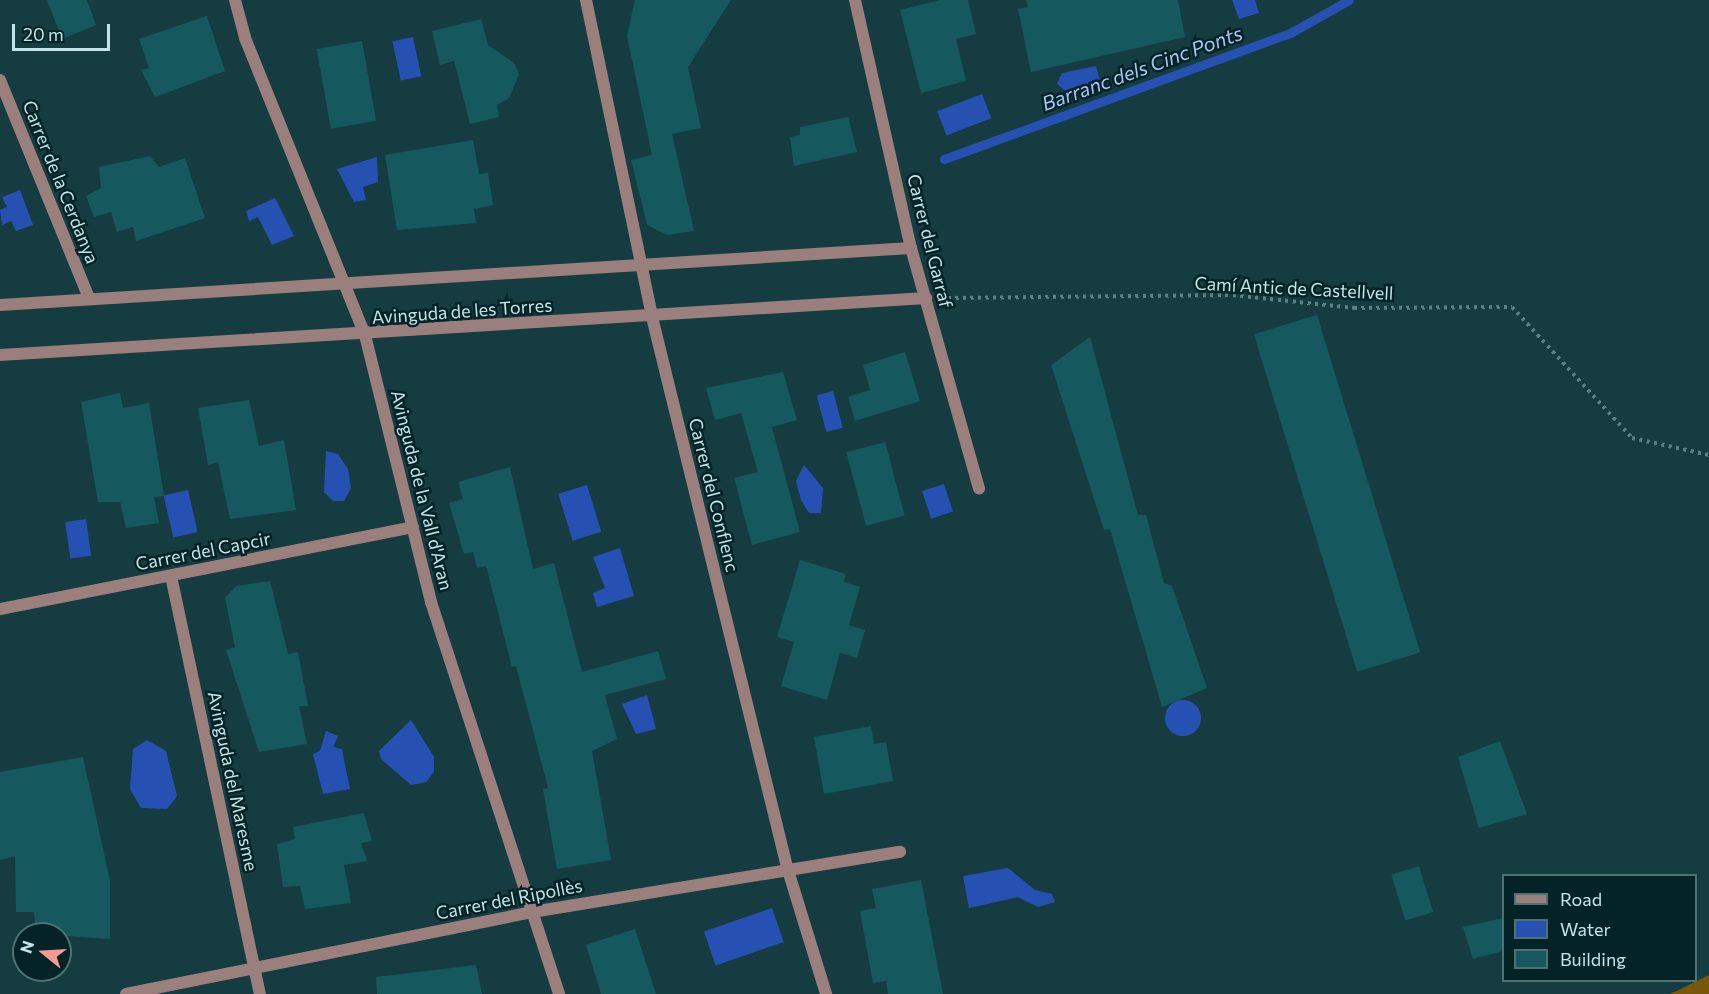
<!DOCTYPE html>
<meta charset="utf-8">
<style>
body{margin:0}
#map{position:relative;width:1709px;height:994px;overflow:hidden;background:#153d41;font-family:Commissioner,sans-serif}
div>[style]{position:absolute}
.green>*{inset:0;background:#77580a}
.water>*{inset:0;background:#2651b2;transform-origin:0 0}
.round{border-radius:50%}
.stream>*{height:9px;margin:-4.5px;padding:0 4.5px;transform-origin:4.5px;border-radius:4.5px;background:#2651b2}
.building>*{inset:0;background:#15585e;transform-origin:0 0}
.path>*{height:4px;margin-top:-2px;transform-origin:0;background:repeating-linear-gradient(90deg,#5b8185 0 3px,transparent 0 7.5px)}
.street>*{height:12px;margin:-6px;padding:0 6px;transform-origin:6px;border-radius:6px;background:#9a7f7c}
span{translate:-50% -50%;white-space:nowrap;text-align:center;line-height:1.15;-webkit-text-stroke:5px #032326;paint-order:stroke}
.street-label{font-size:18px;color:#c2e5e9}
.water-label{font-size:20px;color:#aac4f6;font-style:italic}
.legend{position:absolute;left:1502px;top:874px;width:195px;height:108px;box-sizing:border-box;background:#032326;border:2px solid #4f7174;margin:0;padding:8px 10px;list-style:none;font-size:18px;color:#c2e5e9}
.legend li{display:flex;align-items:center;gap:12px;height:30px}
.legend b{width:30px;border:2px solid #4f7174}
.north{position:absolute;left:12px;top:922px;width:60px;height:60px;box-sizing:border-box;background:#032326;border:2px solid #4f7174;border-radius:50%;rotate:288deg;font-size:16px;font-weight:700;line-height:24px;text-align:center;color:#c2e5e9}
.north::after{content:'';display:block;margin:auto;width:21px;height:27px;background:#f59b96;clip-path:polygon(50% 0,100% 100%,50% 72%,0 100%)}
.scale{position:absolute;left:12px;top:24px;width:98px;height:27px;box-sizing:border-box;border:3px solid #c2e5e9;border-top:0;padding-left:8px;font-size:18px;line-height:21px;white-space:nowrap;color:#c2e5e9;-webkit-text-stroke:4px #032326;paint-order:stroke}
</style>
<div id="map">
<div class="green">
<div style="clip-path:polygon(1709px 975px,1709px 994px,1669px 994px,1677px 991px)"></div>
</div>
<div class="water">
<div style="clip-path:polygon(1232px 0,1255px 0,1259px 13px,1239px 19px)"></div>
<div style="left:413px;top:37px;width:40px;height:21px;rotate:78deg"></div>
<div style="clip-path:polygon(1096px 66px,1101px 85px,1069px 94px,1057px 84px,1062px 73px)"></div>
<div style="left:982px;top:94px;width:26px;height:48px;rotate:69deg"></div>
<div style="clip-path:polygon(377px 157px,378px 182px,363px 187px,366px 200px,354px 202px,337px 169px)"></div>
<div style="clip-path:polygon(20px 190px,33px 225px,16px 231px,11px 221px,2px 225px,0 210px,7px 207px,2px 197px)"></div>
<div style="clip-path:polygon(275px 198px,294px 236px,272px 245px,258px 217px,249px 221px,246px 211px)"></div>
<div style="left:833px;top:391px;width:38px;height:17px;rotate:75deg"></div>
<div style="clip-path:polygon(326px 451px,338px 454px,348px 469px,351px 488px,344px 501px,333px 501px,324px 492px)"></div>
<div style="clip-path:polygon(804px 465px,823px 488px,821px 513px,809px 513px,801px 500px,796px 481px)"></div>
<div style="left:944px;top:484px;width:29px;height:23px;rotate:72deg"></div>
<div style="left:587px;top:485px;width:49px;height:30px;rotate:73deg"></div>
<div style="left:188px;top:490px;width:43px;height:25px;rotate:77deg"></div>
<div style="left:86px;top:519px;width:37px;height:21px;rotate:82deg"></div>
<div style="clip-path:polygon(620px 548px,634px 596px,597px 607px,593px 593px,605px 588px,593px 557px)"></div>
<div style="clip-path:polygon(647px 695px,656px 729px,636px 734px,622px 704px)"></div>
<div class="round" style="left:1165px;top:700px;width:36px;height:36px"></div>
<div style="clip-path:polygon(411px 720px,434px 757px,434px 772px,426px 782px,411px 785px,381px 759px,379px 751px)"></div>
<div style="clip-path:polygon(326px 731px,338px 736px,333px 747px,342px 749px,350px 789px,323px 794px,313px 754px,320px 751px)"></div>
<div style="clip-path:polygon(147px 740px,166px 751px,177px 796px,167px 809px,141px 808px,130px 789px,133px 749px)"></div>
<div style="clip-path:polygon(1008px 868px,1035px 890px,1052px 894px,1055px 902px,1038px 907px,1018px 897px,969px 908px,963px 876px)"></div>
<div style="left:772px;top:908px;width:36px;height:72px;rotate:71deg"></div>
</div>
<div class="stream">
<div style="left:944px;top:159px;width:370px;rotate:-20deg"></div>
<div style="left:1292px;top:32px;width:65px;rotate:-29.3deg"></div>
</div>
<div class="building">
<div style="clip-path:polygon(47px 0,87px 0,96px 25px,62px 39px)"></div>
<div style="clip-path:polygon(635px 0,731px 0,688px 67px,701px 128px,672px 134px,694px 231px,667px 235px,647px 225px,631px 160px,652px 155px,627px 36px)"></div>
<div style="clip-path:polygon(940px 0,968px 0,976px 34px,956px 39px,966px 81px,921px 93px,900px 10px)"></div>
<div style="clip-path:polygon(1026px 0,1178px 0,1185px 37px,1031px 72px,1018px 9px,1028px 7px)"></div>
<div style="clip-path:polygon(207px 16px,225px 71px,155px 97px,141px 70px,149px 68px,139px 39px)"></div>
<div style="clip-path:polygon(481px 19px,488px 45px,514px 63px,519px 74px,509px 98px,497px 105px,499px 117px,470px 124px,454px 61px,440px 65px,432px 31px)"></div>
<div style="left:362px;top:41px;width:81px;height:46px;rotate:80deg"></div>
<div style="clip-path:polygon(848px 117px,857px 152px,794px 166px,790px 137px,800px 135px,800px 127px)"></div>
<div style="clip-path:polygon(473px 140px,479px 174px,488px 173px,493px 205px,474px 209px,476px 223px,397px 230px,385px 155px)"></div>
<div style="clip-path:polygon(150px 156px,159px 167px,185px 158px,205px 218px,136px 241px,133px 227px,117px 232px,111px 212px,94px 217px,86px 196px,101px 188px,99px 167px)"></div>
<div style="left:1317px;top:315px;width:353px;height:66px;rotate:73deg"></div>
<div style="clip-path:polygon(1090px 337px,1138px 515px,1146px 515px,1164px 583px,1172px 586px,1207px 688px,1162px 707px,1110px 529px,1104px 530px,1051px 365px)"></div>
<div style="clip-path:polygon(905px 352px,920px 401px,855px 421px,848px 397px,870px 390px,863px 365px)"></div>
<div style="clip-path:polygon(783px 372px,797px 420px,772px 427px,800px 532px,752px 545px,734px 478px,758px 472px,741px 413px,715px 420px,706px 388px)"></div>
<div style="clip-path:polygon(120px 393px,123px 408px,149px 403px,164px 496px,154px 497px,159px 523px,126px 528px,120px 502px,98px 502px,81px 402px)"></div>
<div style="clip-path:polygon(249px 400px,259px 446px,284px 440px,296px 510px,230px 519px,218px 462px,208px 465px,198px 408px)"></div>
<div style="left:885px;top:442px;width:76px;height:40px;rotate:75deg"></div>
<div style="clip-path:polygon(510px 467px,533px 569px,554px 563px,582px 672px,658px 651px,666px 679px,605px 695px,617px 739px,592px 751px,611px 860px,557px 869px,543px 789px,548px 788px,516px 666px,512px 667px,486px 566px,477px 568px,473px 552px,464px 554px,449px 503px,463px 499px,458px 482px)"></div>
<div style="clip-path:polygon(800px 560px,846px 574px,844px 582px,860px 587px,849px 625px,865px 630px,857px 658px,840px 653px,827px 700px,781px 686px,794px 642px,777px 637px)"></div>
<div style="clip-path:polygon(270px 581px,288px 654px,298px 652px,308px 706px,299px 706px,307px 744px,259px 752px,226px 650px,235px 647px,225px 598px,236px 586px)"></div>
<div style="clip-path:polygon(871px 726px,874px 744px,886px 742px,893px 781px,824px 794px,814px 737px)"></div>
<div style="clip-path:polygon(1500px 741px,1527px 814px,1479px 828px,1458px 757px)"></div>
<div style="clip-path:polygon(83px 757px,110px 881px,110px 939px,36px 934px,34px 912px,16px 912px,15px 856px,0 860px,0 772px)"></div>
<div style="clip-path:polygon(364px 813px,372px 841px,361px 843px,367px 861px,344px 865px,351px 903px,305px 909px,300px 886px,283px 887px,277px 844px,295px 839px,293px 827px)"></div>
<div style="left:1419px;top:866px;width:48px;height:29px;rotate:73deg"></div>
<div style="clip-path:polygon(921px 880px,943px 994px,888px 994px,886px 981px,873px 983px,860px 911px,876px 908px,872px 889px)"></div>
<div style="clip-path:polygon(1503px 918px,1503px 951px,1473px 959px,1463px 927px)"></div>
<div style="clip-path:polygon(635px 929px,656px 994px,601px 994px,586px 945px)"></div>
<div style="clip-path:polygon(476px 965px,482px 994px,377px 994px,376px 977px)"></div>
</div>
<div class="path">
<div style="left:948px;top:298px;width:285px;rotate:-0.6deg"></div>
<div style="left:1233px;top:295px;width:122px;rotate:6.1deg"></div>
<div style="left:1354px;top:308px;width:158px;rotate:-0.4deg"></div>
<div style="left:1512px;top:307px;width:178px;rotate:47.5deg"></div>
<div style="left:1632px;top:438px;width:79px;rotate:12.4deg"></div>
</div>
<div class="street">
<div style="left:235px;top:0;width:39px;rotate:75deg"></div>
<div style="left:245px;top:38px;width:320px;rotate:68deg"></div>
<div style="left:365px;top:335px;width:275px;rotate:76.1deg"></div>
<div style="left:431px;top:602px;width:412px;rotate:71.9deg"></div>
<div style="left:586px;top:0;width:324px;rotate:78.2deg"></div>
<div style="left:652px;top:317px;width:566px;rotate:76.21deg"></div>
<div style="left:787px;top:867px;width:133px;rotate:72.9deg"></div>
<div style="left:855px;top:0;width:254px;rotate:77.3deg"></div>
<div style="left:911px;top:248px;width:250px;rotate:74.2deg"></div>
<div style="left:0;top:80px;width:235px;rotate:67.8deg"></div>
<div style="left:0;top:305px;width:913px;rotate:-3.58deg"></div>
<div style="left:0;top:355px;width:928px;rotate:-3.52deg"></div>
<div style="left:171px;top:576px;width:427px;rotate:78deg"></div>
<div style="left:0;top:609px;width:421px;rotate:-11.2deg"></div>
<div style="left:126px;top:994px;width:414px;rotate:-11.4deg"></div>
<div style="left:532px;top:912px;width:373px;rotate:-9.3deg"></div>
</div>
<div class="street-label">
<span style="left:61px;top:182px;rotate:68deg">Carrer de la Cerdanya</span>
<span style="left:930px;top:241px;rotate:76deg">Carrer del Garraf</span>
<span style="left:1294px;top:288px;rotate:3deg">Camí Antic de Castellvell</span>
<span style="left:462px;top:311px;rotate:-4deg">Avinguda de les Torres</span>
<span style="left:422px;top:490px;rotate:76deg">Avinguda de la Vall d'Aran</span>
<span style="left:714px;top:495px;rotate:76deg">Carrer del Conflenc</span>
<span style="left:203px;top:551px;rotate:-11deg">Carrer del Capcir</span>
<span style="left:233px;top:781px;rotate:78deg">Avinguda del Maresme</span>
<span style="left:509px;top:899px;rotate:-11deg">Carrer del Ripollès</span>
</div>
<div class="water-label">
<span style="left:1142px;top:68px;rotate:-20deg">Barranc dels Cinc Ponts</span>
</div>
<ul class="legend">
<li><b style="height:8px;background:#9a7f7c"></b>Road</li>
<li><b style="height:16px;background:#2651b2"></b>Water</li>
<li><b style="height:16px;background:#15585e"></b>Building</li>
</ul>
<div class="north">N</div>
<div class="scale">20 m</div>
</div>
